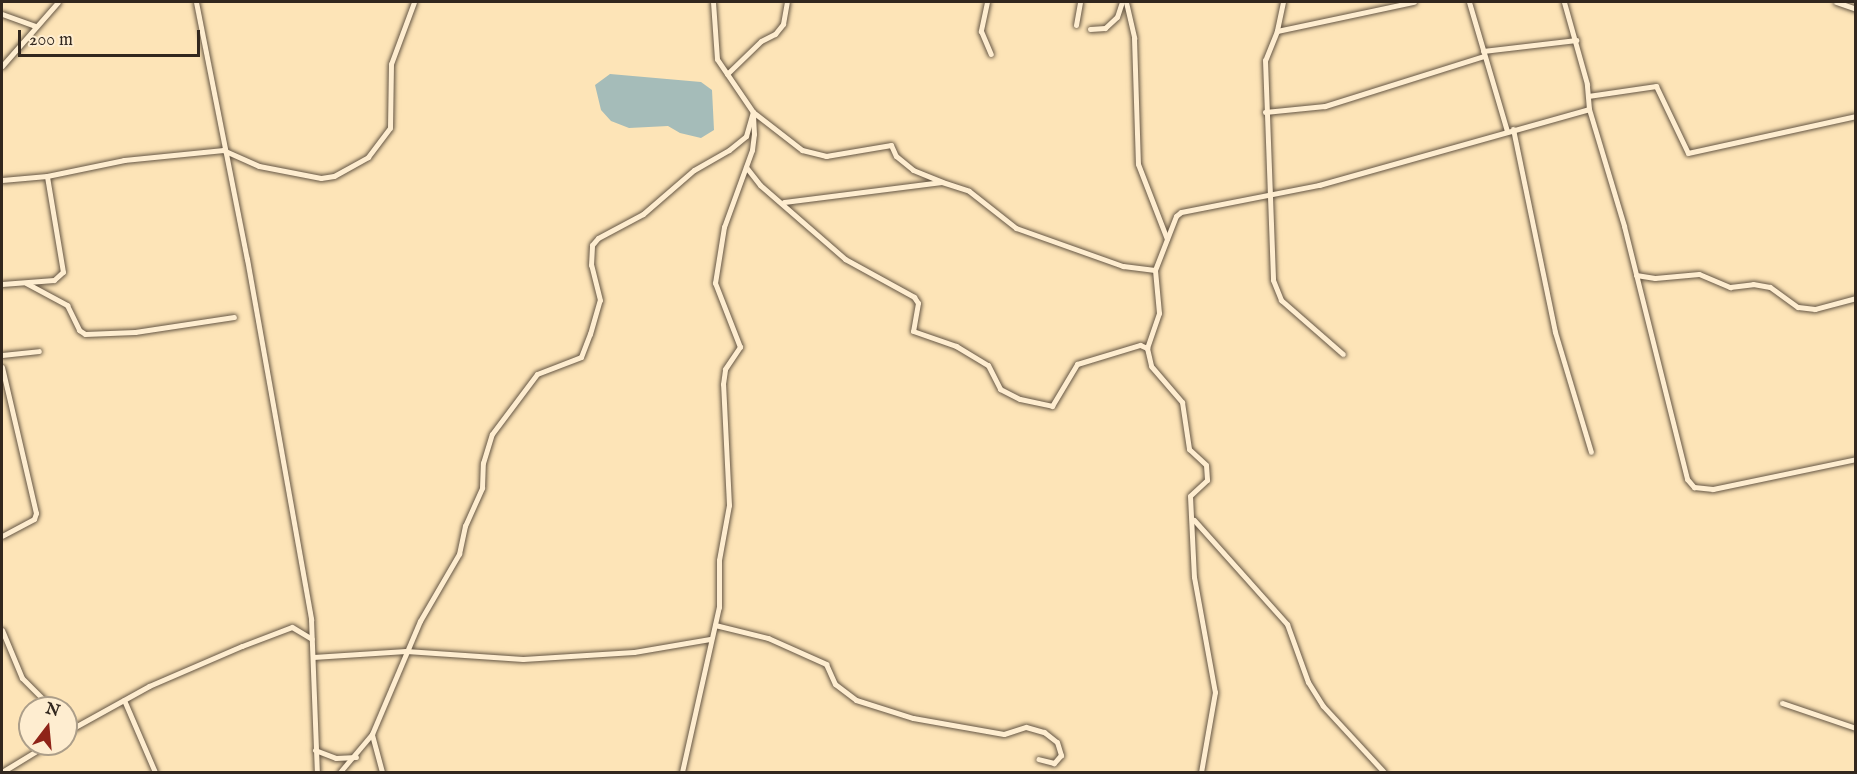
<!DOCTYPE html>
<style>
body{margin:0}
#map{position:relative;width:1857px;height:774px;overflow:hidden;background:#fde4b7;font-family:"IM FELL English",serif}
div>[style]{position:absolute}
.water>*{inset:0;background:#a5bcb9}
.roads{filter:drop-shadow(0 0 2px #655644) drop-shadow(0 0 2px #655644)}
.minor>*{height:5px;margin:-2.5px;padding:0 2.5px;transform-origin:2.5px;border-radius:2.5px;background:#feedd0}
span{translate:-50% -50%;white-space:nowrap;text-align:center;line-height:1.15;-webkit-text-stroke:5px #feedd0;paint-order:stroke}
.frame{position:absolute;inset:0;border:3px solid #32271e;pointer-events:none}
.north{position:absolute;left:18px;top:696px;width:60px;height:60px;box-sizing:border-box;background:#feedd0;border:2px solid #ac9e89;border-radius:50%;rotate:16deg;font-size:16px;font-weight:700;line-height:24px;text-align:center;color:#32271e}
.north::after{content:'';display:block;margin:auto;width:21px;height:27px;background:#8f2418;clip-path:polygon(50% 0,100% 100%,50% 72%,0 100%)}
.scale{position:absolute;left:18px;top:30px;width:182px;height:27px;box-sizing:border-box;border:3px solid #32271e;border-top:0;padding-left:8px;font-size:18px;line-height:21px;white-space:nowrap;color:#32271e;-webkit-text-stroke:4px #feedd0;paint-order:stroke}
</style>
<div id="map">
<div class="water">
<div style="clip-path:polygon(610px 74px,701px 82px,712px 90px,714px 130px,701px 138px,680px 133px,668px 126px,629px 128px,611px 121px,601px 110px,595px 85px)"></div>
</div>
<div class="roads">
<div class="minor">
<div style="left:196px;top:2px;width:262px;rotate:78.8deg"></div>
<div style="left:247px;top:259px;width:366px;rotate:79.9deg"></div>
<div style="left:311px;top:619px;width:153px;rotate:87.8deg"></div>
<div style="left:987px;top:2px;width:30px;rotate:102deg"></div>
<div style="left:981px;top:31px;width:25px;rotate:67deg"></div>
<div style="left:1126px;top:2px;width:37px;rotate:77deg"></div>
<div style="left:1134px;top:38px;width:126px;rotate:88.2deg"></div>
<div style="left:1138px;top:164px;width:80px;rotate:68.9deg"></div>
<div style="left:1283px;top:2px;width:30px;rotate:102deg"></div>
<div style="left:1277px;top:31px;width:31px;rotate:112deg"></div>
<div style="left:1265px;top:60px;width:220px;rotate:87.9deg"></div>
<div style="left:1273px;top:280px;width:22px;rotate:68deg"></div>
<div style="left:1281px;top:300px;width:82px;rotate:41.1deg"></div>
<div style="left:1469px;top:2px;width:134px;rotate:73.6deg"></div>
<div style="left:1836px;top:2px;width:21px;rotate:19deg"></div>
<div style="left:2px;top:14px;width:35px;rotate:20deg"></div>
<div style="left:1076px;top:25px;width:23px;rotate:-80deg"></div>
<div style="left:1090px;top:29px;width:15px;rotate:-4deg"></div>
<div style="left:1105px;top:28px;width:16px;rotate:-43deg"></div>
<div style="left:1117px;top:17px;width:16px;rotate:-72deg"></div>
<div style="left:1277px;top:31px;width:140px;rotate:-12deg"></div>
<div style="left:1483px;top:51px;width:94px;rotate:-6.7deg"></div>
<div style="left:2px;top:66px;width:85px;rotate:-48.8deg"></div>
<div style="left:727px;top:74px;width:47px;rotate:-44.1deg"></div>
<div style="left:761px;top:41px;width:16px;rotate:-27deg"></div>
<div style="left:775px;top:34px;width:13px;rotate:-51deg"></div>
<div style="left:783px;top:24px;width:22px;rotate:-80deg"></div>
<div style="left:1588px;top:96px;width:69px;rotate:-8.4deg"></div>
<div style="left:1656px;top:86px;width:74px;rotate:64.5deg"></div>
<div style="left:1688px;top:153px;width:172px;rotate:-12.4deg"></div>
<div style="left:1589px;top:109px;width:122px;rotate:73.3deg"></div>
<div style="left:1624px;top:226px;width:261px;rotate:76deg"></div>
<div style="left:1687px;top:479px;width:11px;rotate:49deg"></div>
<div style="left:1694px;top:487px;width:19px;rotate:6deg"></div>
<div style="left:1713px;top:489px;width:146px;rotate:-11.8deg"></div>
<div style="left:1265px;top:112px;width:60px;rotate:-5.7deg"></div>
<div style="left:1325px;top:106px;width:167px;rotate:-17.5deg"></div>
<div style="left:1513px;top:129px;width:207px;rotate:78.3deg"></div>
<div style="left:1555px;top:332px;width:125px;rotate:73.3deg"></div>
<div style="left:746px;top:167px;width:23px;rotate:52deg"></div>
<div style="left:760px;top:185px;width:113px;rotate:41deg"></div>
<div style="left:845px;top:259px;width:79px;rotate:28.8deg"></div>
<div style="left:914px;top:297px;width:7px;rotate:56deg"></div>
<div style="left:918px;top:303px;width:28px;rotate:100deg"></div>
<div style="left:913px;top:331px;width:46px;rotate:19.2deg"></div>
<div style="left:956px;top:346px;width:37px;rotate:31deg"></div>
<div style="left:988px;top:365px;width:27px;rotate:63deg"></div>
<div style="left:1000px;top:389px;width:22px;rotate:27deg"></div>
<div style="left:1020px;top:399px;width:33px;rotate:12deg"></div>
<div style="left:1052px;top:406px;width:49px;rotate:-59.2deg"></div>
<div style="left:1077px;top:364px;width:66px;rotate:-16.8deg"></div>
<div style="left:1140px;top:345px;width:8px;rotate:23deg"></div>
<div style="left:1147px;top:348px;width:18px;rotate:77deg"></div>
<div style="left:1151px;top:366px;width:48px;rotate:49.3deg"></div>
<div style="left:1182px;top:402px;width:48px;rotate:81.5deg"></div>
<div style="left:1189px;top:449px;width:23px;rotate:43deg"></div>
<div style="left:1206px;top:465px;width:15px;rotate:86deg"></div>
<div style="left:1207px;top:480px;width:23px;rotate:137deg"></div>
<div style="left:1190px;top:496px;width:81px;rotate:87.2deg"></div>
<div style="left:1194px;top:577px;width:117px;rotate:79.7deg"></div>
<div style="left:1215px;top:692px;width:81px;rotate:99.9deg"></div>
<div style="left:2px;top:180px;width:45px;rotate:-5.1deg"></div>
<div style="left:47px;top:176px;width:79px;rotate:-11.7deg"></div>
<div style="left:124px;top:160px;width:100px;rotate:-5.8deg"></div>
<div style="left:223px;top:150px;width:39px;rotate:24deg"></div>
<div style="left:259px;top:166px;width:63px;rotate:11deg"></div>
<div style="left:321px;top:178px;width:13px;rotate:-9deg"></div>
<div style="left:334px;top:176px;width:39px;rotate:-29deg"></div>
<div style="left:368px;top:157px;width:36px;rotate:-53deg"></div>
<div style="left:390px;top:128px;width:64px;rotate:-89.1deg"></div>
<div style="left:391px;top:64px;width:66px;rotate:-69.6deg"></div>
<div style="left:784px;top:202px;width:159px;rotate:-7.2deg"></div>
<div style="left:942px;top:182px;width:28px;rotate:18deg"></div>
<div style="left:969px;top:191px;width:60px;rotate:38.2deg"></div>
<div style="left:1016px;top:228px;width:114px;rotate:19.6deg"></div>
<div style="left:1123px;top:266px;width:32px;rotate:7deg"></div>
<div style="left:1636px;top:275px;width:19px;rotate:9deg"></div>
<div style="left:1655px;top:278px;width:44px;rotate:-5.2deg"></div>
<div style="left:1699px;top:274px;width:34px;rotate:23deg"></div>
<div style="left:1730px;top:287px;width:23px;rotate:-7deg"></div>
<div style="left:1753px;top:284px;width:17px;rotate:10deg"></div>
<div style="left:1770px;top:287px;width:34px;rotate:36deg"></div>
<div style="left:1798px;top:307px;width:17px;rotate:7deg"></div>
<div style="left:1815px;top:309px;width:42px;rotate:-15deg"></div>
<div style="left:26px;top:283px;width:47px;rotate:28.2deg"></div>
<div style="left:67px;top:305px;width:28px;rotate:64deg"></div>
<div style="left:79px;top:330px;width:7px;rotate:34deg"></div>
<div style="left:85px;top:334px;width:50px;rotate:-2.3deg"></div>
<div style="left:135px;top:332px;width:100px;rotate:-8.6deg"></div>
<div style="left:2px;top:284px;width:52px;rotate:-4.4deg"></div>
<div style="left:54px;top:280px;width:12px;rotate:-42deg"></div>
<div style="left:63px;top:272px;width:97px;rotate:-99.5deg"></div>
<div style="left:1147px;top:348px;width:37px;rotate:-71deg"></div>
<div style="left:1159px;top:313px;width:43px;rotate:-95.3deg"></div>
<div style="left:1155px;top:270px;width:58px;rotate:-68.7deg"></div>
<div style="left:1176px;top:216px;width:6px;rotate:-39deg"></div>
<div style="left:1181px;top:212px;width:141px;rotate:-11.1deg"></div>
<div style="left:1319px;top:185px;width:280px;rotate:-15.7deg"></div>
<div style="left:1589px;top:109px;width:25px;rotate:-95deg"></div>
<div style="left:1587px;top:84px;width:85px;rotate:-105.7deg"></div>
<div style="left:2px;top:355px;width:37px;rotate:-6deg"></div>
<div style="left:2px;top:367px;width:150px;rotate:76.9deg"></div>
<div style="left:36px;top:513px;width:6px;rotate:108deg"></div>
<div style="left:34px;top:519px;width:36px;rotate:152deg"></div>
<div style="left:1194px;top:520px;width:140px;rotate:48.2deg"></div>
<div style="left:1287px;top:624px;width:62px;rotate:70.1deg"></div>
<div style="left:1308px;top:682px;width:28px;rotate:58deg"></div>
<div style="left:1323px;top:706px;width:90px;rotate:47.3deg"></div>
<div style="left:715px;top:625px;width:55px;rotate:13.8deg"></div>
<div style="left:768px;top:638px;width:64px;rotate:24.1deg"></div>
<div style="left:826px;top:664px;width:22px;rotate:66deg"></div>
<div style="left:835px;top:684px;width:26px;rotate:37deg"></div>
<div style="left:856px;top:700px;width:60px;rotate:17.5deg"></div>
<div style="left:913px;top:718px;width:92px;rotate:10deg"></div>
<div style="left:1004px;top:734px;width:23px;rotate:-18deg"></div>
<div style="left:1026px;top:727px;width:19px;rotate:16deg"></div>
<div style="left:1044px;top:732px;width:16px;rotate:38deg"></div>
<div style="left:1057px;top:742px;width:14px;rotate:73deg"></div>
<div style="left:1061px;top:755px;width:11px;rotate:131deg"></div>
<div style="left:1054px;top:763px;width:16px;rotate:-166deg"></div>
<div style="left:2px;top:630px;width:52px;rotate:67.4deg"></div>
<div style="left:22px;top:678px;width:42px;rotate:45deg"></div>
<div style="left:313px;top:657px;width:93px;rotate:-3.7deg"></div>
<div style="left:406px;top:651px;width:117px;rotate:3.9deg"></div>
<div style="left:523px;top:659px;width:111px;rotate:-3.6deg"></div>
<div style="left:634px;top:652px;width:77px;rotate:-9.7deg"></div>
<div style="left:124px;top:700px;width:78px;rotate:66.7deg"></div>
<div style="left:1782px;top:703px;width:78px;rotate:18.7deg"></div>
<div style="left:66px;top:720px;width:11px;rotate:41deg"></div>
<div style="left:66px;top:732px;width:95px;rotate:-29deg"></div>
<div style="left:149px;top:686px;width:101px;rotate:-23.3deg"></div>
<div style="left:242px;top:646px;width:53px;rotate:-20.8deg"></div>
<div style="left:292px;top:627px;width:23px;rotate:31deg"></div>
<div style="left:315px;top:750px;width:22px;rotate:21deg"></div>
<div style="left:336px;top:758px;width:20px;rotate:-3deg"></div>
<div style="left:2px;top:772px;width:54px;rotate:-31.3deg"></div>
<div style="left:340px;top:772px;width:50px;rotate:-49.9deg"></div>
<div style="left:382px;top:772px;width:39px;rotate:-105deg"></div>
<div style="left:372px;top:734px;width:123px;rotate:-67deg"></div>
<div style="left:420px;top:621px;width:78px;rotate:-59.8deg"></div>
<div style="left:459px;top:554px;width:29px;rotate:-78deg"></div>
<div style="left:465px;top:526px;width:42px;rotate:-65.9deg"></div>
<div style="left:482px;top:488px;width:25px;rotate:-88deg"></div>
<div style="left:483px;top:463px;width:30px;rotate:-73deg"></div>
<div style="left:492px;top:434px;width:75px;rotate:-53.1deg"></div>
<div style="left:537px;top:374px;width:47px;rotate:-21.1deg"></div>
<div style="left:581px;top:357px;width:25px;rotate:-69deg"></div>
<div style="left:590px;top:334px;width:35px;rotate:-74deg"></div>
<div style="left:600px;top:300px;width:36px;rotate:-104deg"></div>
<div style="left:591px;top:265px;width:20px;rotate:-87deg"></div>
<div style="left:592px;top:245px;width:9px;rotate:-49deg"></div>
<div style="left:598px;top:238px;width:51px;rotate:-28.1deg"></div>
<div style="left:643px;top:214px;width:67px;rotate:-40.8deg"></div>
<div style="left:694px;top:170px;width:40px;rotate:-29.7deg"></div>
<div style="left:729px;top:150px;width:22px;rotate:-39deg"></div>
<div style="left:746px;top:136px;width:25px;rotate:-74deg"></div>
<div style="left:753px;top:112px;width:62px;rotate:37.8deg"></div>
<div style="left:802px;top:150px;width:25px;rotate:14deg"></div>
<div style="left:826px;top:156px;width:66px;rotate:-9.6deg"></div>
<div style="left:891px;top:145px;width:12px;rotate:66deg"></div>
<div style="left:896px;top:156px;width:22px;rotate:39deg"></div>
<div style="left:913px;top:170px;width:31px;rotate:22deg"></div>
<div style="left:682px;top:772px;width:169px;rotate:-77.4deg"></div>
<div style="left:719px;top:607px;width:47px;rotate:-90deg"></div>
<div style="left:719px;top:560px;width:56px;rotate:-79.7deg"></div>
<div style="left:729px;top:505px;width:121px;rotate:-92.8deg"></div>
<div style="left:723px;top:384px;width:15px;rotate:-82deg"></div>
<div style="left:725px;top:369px;width:27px;rotate:-56deg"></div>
<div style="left:740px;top:347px;width:69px;rotate:-111.3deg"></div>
<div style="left:715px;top:283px;width:57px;rotate:-80.9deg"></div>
<div style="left:724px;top:227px;width:82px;rotate:-70deg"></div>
<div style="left:752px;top:150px;width:16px;rotate:-83deg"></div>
<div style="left:754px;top:134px;width:22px;rotate:-93deg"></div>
<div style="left:753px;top:112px;width:64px;rotate:-124.2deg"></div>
<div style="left:717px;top:59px;width:57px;rotate:-94deg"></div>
</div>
</div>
<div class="frame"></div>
<div class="north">N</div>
<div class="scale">200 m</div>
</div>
